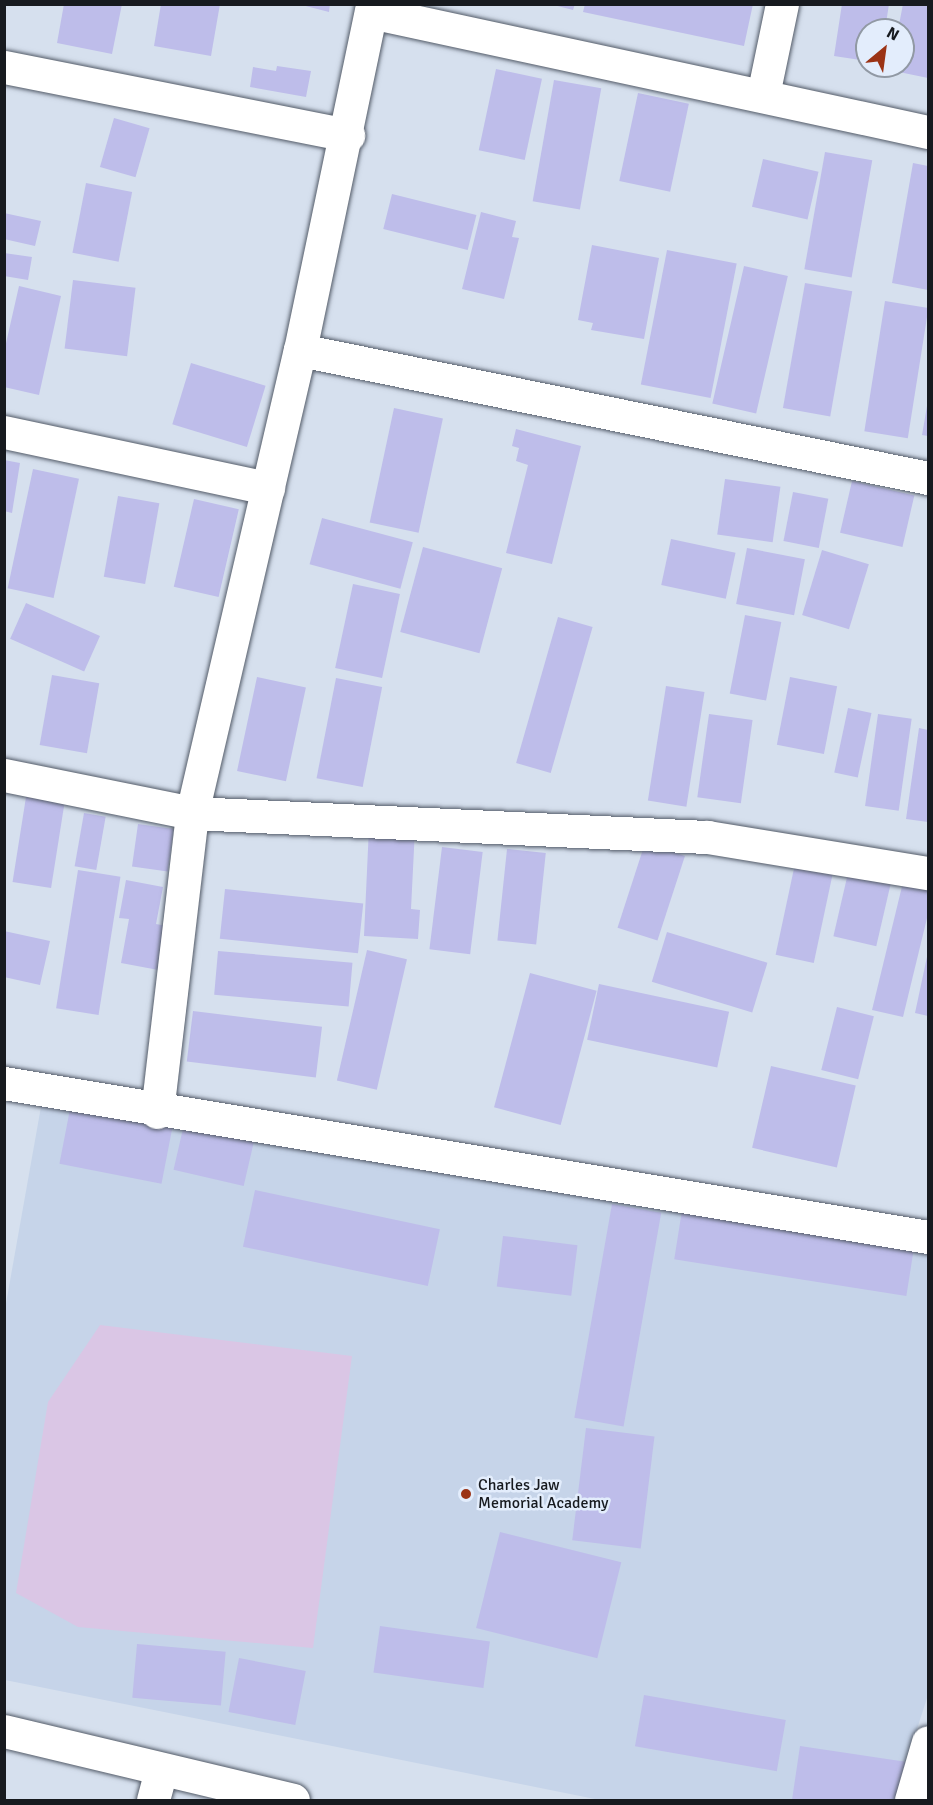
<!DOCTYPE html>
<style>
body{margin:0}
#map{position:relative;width:933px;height:1805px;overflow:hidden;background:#d6e0ee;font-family:Signika,sans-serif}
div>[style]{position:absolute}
.built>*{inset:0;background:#c6d4e9}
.green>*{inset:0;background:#dac6e5}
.building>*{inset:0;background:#bebdea;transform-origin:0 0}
.roads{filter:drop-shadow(0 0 2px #535b68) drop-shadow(0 0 2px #535b68)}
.minor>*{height:33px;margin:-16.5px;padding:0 16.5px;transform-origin:16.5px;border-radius:16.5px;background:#fff}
.dots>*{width:16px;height:16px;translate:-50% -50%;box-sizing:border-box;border:3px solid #e3edfc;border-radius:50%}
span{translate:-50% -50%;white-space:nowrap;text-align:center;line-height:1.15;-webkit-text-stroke:5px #e3edfc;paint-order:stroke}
.poi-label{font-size:16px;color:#171a1f}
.left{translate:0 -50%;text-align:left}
.frame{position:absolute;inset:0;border:6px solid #171a1f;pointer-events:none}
.north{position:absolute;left:855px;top:18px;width:60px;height:60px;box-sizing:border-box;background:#e3edfc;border:2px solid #9199a4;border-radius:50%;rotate:29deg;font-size:16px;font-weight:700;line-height:24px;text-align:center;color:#171a1f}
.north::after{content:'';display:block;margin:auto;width:21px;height:27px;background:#9b3315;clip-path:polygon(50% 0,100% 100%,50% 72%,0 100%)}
</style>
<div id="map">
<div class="built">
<div style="clip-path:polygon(42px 1101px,928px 1243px,928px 1695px,894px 1800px,600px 1800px,5px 1680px,5px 1309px)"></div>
</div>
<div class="green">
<div style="clip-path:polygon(100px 1325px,352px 1356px,313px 1648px,78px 1627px,16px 1593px,48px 1402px)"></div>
</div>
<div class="building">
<div style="clip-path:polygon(64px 4px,122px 4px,112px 54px,57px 43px)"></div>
<div style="clip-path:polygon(161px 4px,220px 4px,211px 56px,154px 46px)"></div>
<div style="clip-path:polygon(298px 4px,330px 4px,329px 12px)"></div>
<div style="clip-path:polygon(550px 4px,575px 4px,573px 10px)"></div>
<div style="clip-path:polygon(585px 4px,753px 4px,744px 46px,583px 12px)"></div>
<div style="clip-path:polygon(842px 4px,889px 4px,885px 30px,867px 30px,867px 61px,834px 56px)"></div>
<div style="clip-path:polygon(903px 4px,928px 4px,928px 78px,899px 72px,903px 30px,898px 30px)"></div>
<div style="clip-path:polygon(277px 66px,311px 71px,306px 97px,250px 87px,253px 67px,276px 71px)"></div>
<div style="left:496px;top:69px;width:47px;height:83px;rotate:12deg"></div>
<div style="left:554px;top:80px;width:48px;height:123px;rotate:10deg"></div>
<div style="left:638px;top:93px;width:52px;height:90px;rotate:12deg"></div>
<div style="left:114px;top:118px;width:37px;height:51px;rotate:16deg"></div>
<div style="left:825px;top:152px;width:48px;height:119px;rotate:10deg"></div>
<div style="left:763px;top:159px;width:57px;height:49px;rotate:13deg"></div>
<div style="clip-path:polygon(913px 163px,928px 166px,928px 290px,892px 283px)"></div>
<div style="left:86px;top:183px;width:47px;height:71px;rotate:11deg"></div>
<div style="left:392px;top:194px;width:87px;height:36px;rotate:14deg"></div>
<div style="clip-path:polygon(481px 212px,516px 221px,512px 237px,519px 238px,504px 299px,462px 289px)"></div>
<div style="clip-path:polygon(4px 213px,41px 221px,35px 246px,4px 239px)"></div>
<div style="clip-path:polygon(592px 245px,659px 258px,644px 339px,591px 330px,593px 323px,578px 320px)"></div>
<div style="left:667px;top:250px;width:71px;height:137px;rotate:11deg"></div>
<div style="clip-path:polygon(4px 253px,32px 257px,28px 280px,4px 276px)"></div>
<div style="left:744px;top:266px;width:45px;height:141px;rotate:13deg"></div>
<div style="left:73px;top:280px;width:63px;height:69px;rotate:7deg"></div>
<div style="left:805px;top:283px;width:48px;height:127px;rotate:10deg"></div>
<div style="clip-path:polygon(19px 286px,61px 296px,39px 395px,4px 387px,4px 352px)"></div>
<div style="left:885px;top:301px;width:44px;height:132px;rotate:9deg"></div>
<div style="left:191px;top:363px;width:78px;height:64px;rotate:17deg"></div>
<div style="clip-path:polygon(927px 406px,928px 406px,928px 436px,922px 435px)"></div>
<div style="left:394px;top:408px;width:50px;height:117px;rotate:12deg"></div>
<div style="clip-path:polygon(516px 429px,581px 446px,552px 564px,506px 553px,528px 465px,516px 461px,519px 448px,512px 446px)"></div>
<div style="clip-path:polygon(4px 460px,20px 463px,12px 513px,4px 511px)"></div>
<div style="left:33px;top:469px;width:47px;height:122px;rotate:12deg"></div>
<div style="left:725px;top:479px;width:56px;height:56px;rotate:8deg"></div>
<div style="left:852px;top:481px;width:64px;height:53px;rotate:13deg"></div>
<div style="left:793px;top:492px;width:36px;height:50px;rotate:11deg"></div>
<div style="left:118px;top:496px;width:42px;height:82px;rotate:10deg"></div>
<div style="left:194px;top:499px;width:46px;height:90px;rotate:13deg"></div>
<div style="left:322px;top:518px;width:94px;height:48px;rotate:15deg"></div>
<div style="left:671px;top:539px;width:66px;height:47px;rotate:12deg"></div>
<div style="left:423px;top:547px;width:82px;height:88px;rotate:15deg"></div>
<div style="left:747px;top:548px;width:59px;height:57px;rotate:11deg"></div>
<div style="left:822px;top:550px;width:49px;height:68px;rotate:17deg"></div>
<div style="left:353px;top:584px;width:48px;height:86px;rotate:12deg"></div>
<div style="left:26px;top:603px;width:81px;height:39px;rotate:24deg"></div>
<div style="left:745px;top:615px;width:37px;height:80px;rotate:11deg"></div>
<div style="left:558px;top:617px;width:36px;height:152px;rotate:16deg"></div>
<div style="left:52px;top:675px;width:48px;height:71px;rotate:10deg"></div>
<div style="left:257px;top:677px;width:50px;height:96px;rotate:12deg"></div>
<div style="left:790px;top:677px;width:48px;height:69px;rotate:11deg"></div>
<div style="left:336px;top:678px;width:47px;height:102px;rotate:11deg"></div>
<div style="left:666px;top:686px;width:39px;height:116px;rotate:9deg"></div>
<div style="left:848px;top:708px;width:24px;height:66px;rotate:12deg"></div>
<div style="left:709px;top:714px;width:44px;height:84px;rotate:8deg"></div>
<div style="left:878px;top:714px;width:34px;height:93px;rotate:8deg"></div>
<div style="clip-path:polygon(919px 728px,928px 730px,928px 822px,906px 819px)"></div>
<div style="left:26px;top:797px;width:39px;height:86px;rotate:9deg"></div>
<div style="left:84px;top:813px;width:22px;height:54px;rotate:10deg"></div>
<div style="left:138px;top:824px;width:36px;height:43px;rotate:8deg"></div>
<div style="clip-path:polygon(369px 827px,415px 829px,411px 909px,420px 910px,418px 939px,364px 936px)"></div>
<div style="left:645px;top:843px;width:42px;height:89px;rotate:18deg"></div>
<div style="left:442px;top:847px;width:41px;height:103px;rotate:7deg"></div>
<div style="left:507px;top:849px;width:39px;height:92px;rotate:6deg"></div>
<div style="left:796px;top:859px;width:39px;height:98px;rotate:12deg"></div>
<div style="left:78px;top:870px;width:43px;height:140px;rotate:9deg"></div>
<div style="left:848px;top:873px;width:44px;height:65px;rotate:13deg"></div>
<div style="clip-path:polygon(905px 874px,928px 880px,928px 914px,903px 1017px,872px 1010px)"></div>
<div style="clip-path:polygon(126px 880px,163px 887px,156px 924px,177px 928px,169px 972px,121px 963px,129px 919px,119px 918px)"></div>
<div style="left:225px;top:889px;width:139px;height:50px;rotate:6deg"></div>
<div style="clip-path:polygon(4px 931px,50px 941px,40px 985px,4px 977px)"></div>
<div style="left:667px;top:932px;width:105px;height:52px;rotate:17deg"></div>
<div style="left:367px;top:950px;width:41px;height:134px;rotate:13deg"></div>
<div style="left:218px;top:951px;width:135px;height:44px;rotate:5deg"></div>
<div style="clip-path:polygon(928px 952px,928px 1016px,915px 1013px)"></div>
<div style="left:530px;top:973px;width:69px;height:139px;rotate:15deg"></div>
<div style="left:599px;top:984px;width:133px;height:57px;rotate:12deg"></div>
<div style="left:837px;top:1007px;width:38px;height:65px;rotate:14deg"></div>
<div style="left:193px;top:1011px;width:130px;height:51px;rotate:7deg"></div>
<div style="left:771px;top:1066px;width:87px;height:84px;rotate:13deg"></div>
<div style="left:72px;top:1099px;width:104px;height:66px;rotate:11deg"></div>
<div style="left:185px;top:1120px;width:72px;height:51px;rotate:13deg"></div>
<div style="left:255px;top:1190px;width:189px;height:58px;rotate:12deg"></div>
<div style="left:612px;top:1204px;width:50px;height:217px;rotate:10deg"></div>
<div style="left:683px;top:1204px;width:235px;height:56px;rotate:9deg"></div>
<div style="left:503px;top:1236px;width:75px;height:51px;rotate:7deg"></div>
<div style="left:586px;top:1428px;width:69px;height:113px;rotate:7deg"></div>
<div style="left:500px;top:1532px;width:125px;height:99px;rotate:14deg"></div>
<div style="left:380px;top:1626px;width:111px;height:47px;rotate:8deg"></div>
<div style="left:137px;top:1644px;width:89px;height:54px;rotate:5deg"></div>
<div style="left:239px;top:1658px;width:68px;height:55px;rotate:11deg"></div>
<div style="left:644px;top:1695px;width:144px;height:52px;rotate:10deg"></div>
<div style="clip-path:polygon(800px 1746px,907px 1762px,901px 1800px,792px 1800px)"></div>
</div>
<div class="roads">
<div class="minor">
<div style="left:371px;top:12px;width:570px;rotate:12.16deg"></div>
<div style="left:4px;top:67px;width:351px;rotate:11.2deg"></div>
<div style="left:763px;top:95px;width:93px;rotate:-78.2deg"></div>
<div style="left:300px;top:350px;width:641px;rotate:11.52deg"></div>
<div style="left:4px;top:432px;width:270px;rotate:12deg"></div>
<div style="left:4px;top:775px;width:192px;rotate:11.4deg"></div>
<div style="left:192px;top:813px;width:516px;rotate:2.67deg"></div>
<div style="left:707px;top:837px;width:224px;rotate:9.3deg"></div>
<div style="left:4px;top:1083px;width:937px;rotate:9.46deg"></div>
<div style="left:157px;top:1112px;width:301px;rotate:-83.3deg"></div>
<div style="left:192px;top:813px;width:475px;rotate:-76.9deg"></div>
<div style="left:300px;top:350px;width:353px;rotate:-78.2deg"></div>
<div style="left:4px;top:1731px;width:297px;rotate:13.4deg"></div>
<div style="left:153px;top:1800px;width:30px;rotate:-75deg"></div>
<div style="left:911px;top:1800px;width:60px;rotate:-73.7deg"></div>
</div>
</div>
<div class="dots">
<div style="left:466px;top:1494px;background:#9b3315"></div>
</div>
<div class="poi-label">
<span class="left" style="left:478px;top:1494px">Charles Jaw<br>Memorial Academy</span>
</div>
<div class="frame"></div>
<div class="north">N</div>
</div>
